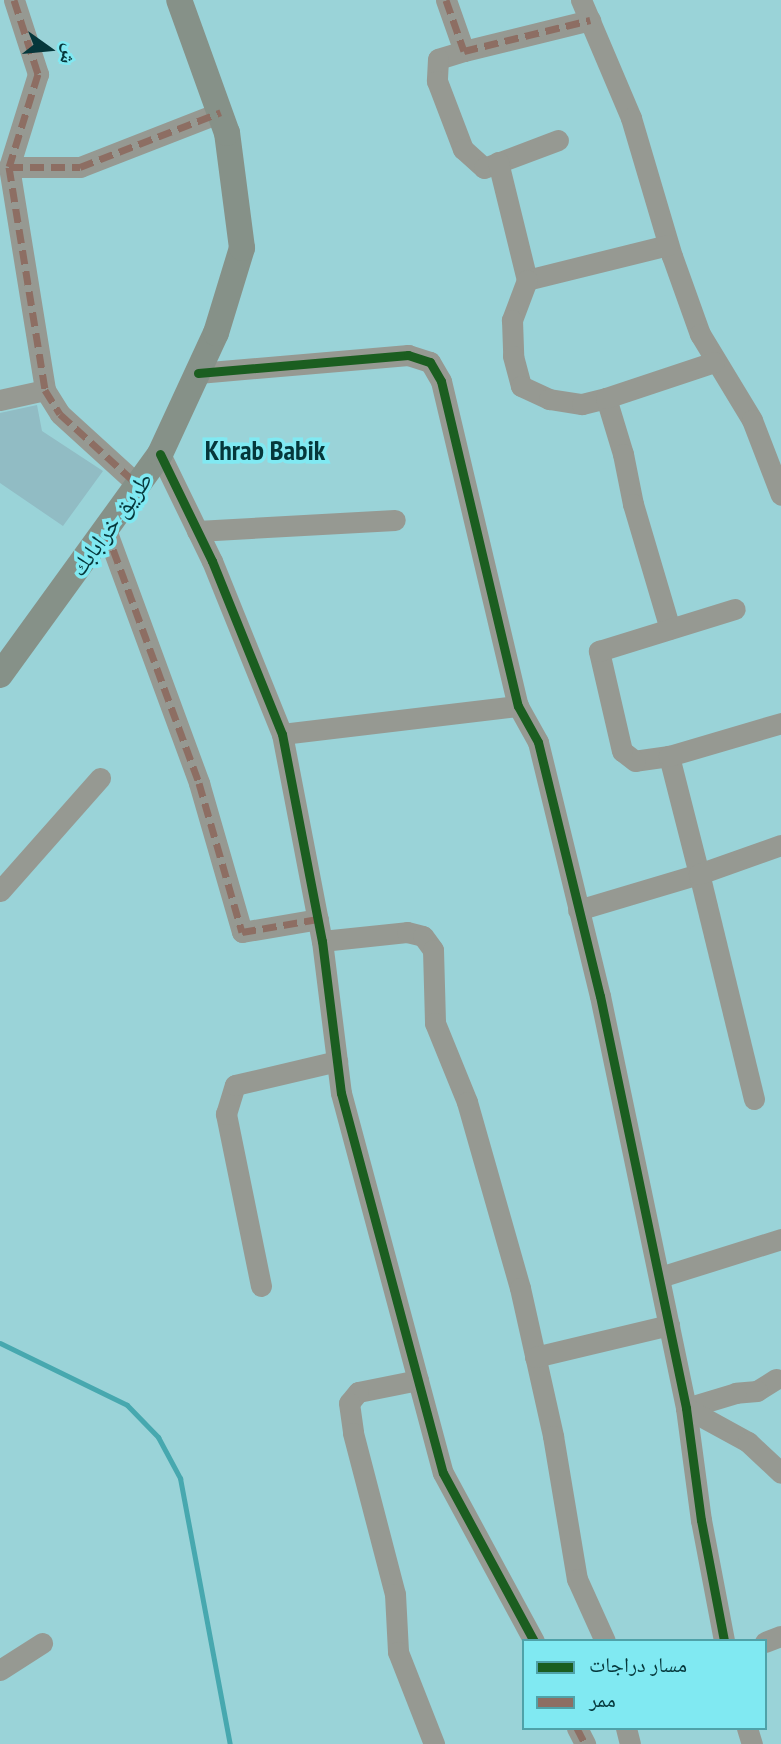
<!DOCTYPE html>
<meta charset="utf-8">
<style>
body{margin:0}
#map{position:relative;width:781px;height:1744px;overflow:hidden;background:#9ad3d8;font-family:"PT Sans Narrow","Noto Naskh Arabic",sans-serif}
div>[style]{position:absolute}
.stream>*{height:5px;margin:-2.5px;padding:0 2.5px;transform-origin:2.5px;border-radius:2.5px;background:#47a8af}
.building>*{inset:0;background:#91bcc4}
.minor>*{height:21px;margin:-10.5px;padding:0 10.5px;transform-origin:10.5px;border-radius:10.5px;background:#969992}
.major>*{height:26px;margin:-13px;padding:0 13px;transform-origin:13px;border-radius:13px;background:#869188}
.quiet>*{height:7px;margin-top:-3.5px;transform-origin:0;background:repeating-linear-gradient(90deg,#8d6e63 0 14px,transparent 0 21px)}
.cycleway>*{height:9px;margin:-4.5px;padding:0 4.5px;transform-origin:4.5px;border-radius:4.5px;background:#1b5e20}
span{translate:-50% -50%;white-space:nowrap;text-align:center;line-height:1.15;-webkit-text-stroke:7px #80e9f2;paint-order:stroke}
.street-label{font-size:24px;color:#05373b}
.quarter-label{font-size:28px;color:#05373b;font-weight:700}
.legend{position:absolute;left:522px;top:1639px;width:245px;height:91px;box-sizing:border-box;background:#80e9f2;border:2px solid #4fa2a9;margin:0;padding:9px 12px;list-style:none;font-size:21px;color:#05373b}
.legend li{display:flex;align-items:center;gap:14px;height:35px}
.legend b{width:35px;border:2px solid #4fa2a9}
.north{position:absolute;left:14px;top:14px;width:70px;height:70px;-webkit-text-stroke:5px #80e9f2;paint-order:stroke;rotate:105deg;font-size:19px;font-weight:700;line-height:28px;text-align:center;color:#05373b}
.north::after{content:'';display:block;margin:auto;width:24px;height:32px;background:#05373b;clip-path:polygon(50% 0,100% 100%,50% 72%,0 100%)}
</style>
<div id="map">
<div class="stream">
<div style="left:0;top:1343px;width:141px;rotate:26deg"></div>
<div style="left:127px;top:1405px;width:45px;rotate:45.9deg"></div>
<div style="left:158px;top:1437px;width:47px;rotate:61.8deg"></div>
<div style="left:180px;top:1478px;width:271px;rotate:79.4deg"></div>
</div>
<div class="building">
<div style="clip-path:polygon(37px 405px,42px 431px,103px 471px,63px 526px,0 483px,0 413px)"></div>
</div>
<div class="minor">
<div style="left:14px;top:0;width:78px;rotate:72deg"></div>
<div style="left:38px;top:74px;width:97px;rotate:107.3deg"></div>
<div style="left:9px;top:167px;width:226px;rotate:80.8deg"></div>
<div style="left:45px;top:390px;width:28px;rotate:58deg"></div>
<div style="left:60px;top:414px;width:105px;rotate:42.3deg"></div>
<div style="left:446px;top:0;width:54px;rotate:70.6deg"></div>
<div style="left:464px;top:51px;width:130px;rotate:-13.8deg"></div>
<div style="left:581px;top:0;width:128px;rotate:67deg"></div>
<div style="left:631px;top:118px;width:144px;rotate:73.5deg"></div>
<div style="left:672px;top:256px;width:83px;rotate:70.3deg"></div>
<div style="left:700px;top:334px;width:100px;rotate:58.8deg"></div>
<div style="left:752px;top:420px;width:80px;rotate:68.9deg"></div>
<div style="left:464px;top:51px;width:27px;rotate:163deg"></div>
<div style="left:438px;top:59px;width:22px;rotate:93deg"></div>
<div style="left:437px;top:81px;width:73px;rotate:69.1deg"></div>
<div style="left:463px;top:149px;width:28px;rotate:42deg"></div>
<div style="left:484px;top:168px;width:79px;rotate:-20.7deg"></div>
<div style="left:498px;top:162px;width:122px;rotate:76.2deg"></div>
<div style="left:9px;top:167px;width:71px"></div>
<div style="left:80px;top:167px;width:151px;rotate:-21.3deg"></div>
<div style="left:668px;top:245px;width:145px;rotate:166.1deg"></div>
<div style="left:527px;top:280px;width:43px;rotate:110.6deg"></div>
<div style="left:512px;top:320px;width:36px;rotate:88deg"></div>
<div style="left:513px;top:356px;width:31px;rotate:75deg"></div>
<div style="left:521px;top:386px;width:31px;rotate:25deg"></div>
<div style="left:549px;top:399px;width:33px;rotate:9deg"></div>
<div style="left:582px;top:404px;width:25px;rotate:-14deg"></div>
<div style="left:606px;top:398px;width:59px;rotate:73.1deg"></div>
<div style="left:623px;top:454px;width:51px;rotate:78.7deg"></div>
<div style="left:633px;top:504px;width:130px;rotate:73.5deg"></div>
<div style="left:198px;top:373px;width:211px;rotate:-4.9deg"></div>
<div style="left:408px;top:355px;width:23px;rotate:18deg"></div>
<div style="left:430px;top:362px;width:22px;rotate:60deg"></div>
<div style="left:441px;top:381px;width:334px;rotate:76.7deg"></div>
<div style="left:518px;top:706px;width:41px;rotate:60.9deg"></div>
<div style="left:538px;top:742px;width:261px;rotate:76.3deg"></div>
<div style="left:600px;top:996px;width:421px;rotate:78.2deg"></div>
<div style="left:686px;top:1408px;width:113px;rotate:82.4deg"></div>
<div style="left:701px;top:1520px;width:123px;rotate:79.2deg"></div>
<div style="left:606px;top:398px;width:114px;rotate:-18.4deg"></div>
<div style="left:0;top:400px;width:46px;rotate:-12.5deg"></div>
<div style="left:160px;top:454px;width:119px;rotate:64.1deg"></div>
<div style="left:212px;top:561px;width:187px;rotate:68deg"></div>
<div style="left:282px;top:734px;width:211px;rotate:79.1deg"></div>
<div style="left:322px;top:941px;width:153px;rotate:82.9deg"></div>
<div style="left:341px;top:1093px;width:393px;rotate:75deg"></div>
<div style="left:443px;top:1473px;width:191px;rotate:61.6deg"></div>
<div style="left:106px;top:530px;width:270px;rotate:69.8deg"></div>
<div style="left:199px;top:783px;width:155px;rotate:73.9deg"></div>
<div style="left:242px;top:932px;width:77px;rotate:-9.7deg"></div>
<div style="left:197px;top:531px;width:198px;rotate:-3.2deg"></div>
<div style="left:282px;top:734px;width:238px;rotate:-6.8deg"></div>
<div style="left:669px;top:756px;width:34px;rotate:172deg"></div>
<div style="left:635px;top:761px;width:16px;rotate:-142deg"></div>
<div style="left:622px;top:751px;width:103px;rotate:-103deg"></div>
<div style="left:599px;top:651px;width:142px;rotate:-17.2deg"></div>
<div style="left:0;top:891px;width:151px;rotate:-48.5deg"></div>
<div style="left:578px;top:910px;width:126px;rotate:-16.6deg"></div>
<div style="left:699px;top:874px;width:122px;rotate:-104.3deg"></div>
<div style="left:669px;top:756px;width:117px;rotate:-16.4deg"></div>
<div style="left:322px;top:941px;width:85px;rotate:-6deg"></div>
<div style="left:407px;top:932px;width:16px;rotate:14deg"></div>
<div style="left:423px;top:936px;width:17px;rotate:54deg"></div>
<div style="left:433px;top:950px;width:73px;rotate:88.4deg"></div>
<div style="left:435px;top:1023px;width:85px;rotate:67.9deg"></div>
<div style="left:467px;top:1102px;width:193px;rotate:74.1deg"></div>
<div style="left:520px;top:1288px;width:152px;rotate:77.4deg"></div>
<div style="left:553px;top:1436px;width:145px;rotate:80.5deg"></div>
<div style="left:577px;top:1579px;width:68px;rotate:65.7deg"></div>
<div style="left:754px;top:1099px;width:232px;rotate:-103.7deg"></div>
<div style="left:699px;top:874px;width:87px;rotate:-19.5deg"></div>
<div style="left:660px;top:1277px;width:127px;rotate:-17.4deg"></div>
<div style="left:261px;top:1286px;width:176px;rotate:-101.5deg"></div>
<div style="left:226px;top:1114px;width:30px;rotate:-73deg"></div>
<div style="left:235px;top:1085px;width:105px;rotate:-13.2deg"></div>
<div style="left:535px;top:1357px;width:138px;rotate:-13.4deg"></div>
<div style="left:776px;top:1379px;width:22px;rotate:148deg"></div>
<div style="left:757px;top:1391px;width:21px;rotate:175deg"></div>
<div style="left:736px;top:1393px;width:52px;rotate:163.3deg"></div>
<div style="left:686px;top:1408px;width:71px;rotate:28.7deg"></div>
<div style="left:748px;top:1442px;width:45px;rotate:43.2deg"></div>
<div style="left:418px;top:1380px;width:61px;rotate:168.7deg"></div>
<div style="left:358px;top:1392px;width:14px;rotate:129deg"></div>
<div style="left:349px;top:1403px;width:30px;rotate:82deg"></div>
<div style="left:353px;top:1433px;width:166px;rotate:75.4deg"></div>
<div style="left:395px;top:1594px;width:58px;rotate:87deg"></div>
<div style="left:398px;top:1652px;width:99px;rotate:68.6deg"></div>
<div style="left:765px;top:1642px;width:17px;rotate:-21deg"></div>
<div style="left:0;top:1670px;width:50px;rotate:-32.7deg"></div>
<div style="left:577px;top:1728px;width:18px;rotate:63deg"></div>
<div style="left:626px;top:1728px;width:16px;rotate:76deg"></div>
<div style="left:747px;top:1728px;width:17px;rotate:73deg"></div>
</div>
<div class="major">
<div style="left:0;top:675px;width:273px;rotate:-54.1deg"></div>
<div style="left:160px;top:454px;width:133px;rotate:-65.2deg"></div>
<div style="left:216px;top:333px;width:89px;rotate:-73deg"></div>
<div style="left:242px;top:248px;width:116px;rotate:-97.4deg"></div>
<div style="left:227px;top:133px;width:141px;rotate:-109.8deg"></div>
</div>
<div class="quiet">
<div style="left:14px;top:0;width:78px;rotate:72deg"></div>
<div style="left:38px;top:74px;width:97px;rotate:107.3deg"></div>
<div style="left:9px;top:167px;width:226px;rotate:80.8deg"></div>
<div style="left:45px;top:390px;width:28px;rotate:58deg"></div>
<div style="left:60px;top:414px;width:105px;rotate:42.3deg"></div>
<div style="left:446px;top:0;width:54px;rotate:70.6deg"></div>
<div style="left:464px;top:51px;width:130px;rotate:-13.8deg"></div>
<div style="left:9px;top:167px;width:71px"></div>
<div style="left:80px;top:167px;width:151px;rotate:-21.3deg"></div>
<div style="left:106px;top:530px;width:270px;rotate:69.8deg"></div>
<div style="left:199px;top:783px;width:155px;rotate:73.9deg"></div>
<div style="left:242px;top:932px;width:77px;rotate:-9.7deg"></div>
<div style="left:577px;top:1728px;width:18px;rotate:63deg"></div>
</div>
<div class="cycleway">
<div style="left:198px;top:373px;width:211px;rotate:-4.9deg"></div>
<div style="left:408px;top:355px;width:23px;rotate:18deg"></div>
<div style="left:430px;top:362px;width:22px;rotate:60deg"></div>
<div style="left:441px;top:381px;width:334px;rotate:76.7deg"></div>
<div style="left:518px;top:706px;width:41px;rotate:60.9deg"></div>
<div style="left:538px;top:742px;width:261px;rotate:76.3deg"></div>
<div style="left:600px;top:996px;width:421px;rotate:78.2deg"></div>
<div style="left:686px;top:1408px;width:113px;rotate:82.4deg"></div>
<div style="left:701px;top:1520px;width:123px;rotate:79.2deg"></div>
<div style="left:160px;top:454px;width:119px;rotate:64.1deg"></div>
<div style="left:212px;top:561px;width:187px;rotate:68deg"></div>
<div style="left:282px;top:734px;width:211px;rotate:79.1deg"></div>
<div style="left:322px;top:941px;width:153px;rotate:82.9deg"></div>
<div style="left:341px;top:1093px;width:393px;rotate:75deg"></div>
<div style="left:443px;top:1473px;width:191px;rotate:61.6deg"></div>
</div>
<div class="street-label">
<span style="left:111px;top:524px;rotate:-54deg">طريق خرابابك</span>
</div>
<div class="quarter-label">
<span style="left:265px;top:450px">Khrab Babik</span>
</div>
<ul class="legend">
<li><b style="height:9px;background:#1b5e20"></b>مسار دراجات</li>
<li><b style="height:9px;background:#8d6e63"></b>ممر</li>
</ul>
<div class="north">ش</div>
</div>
